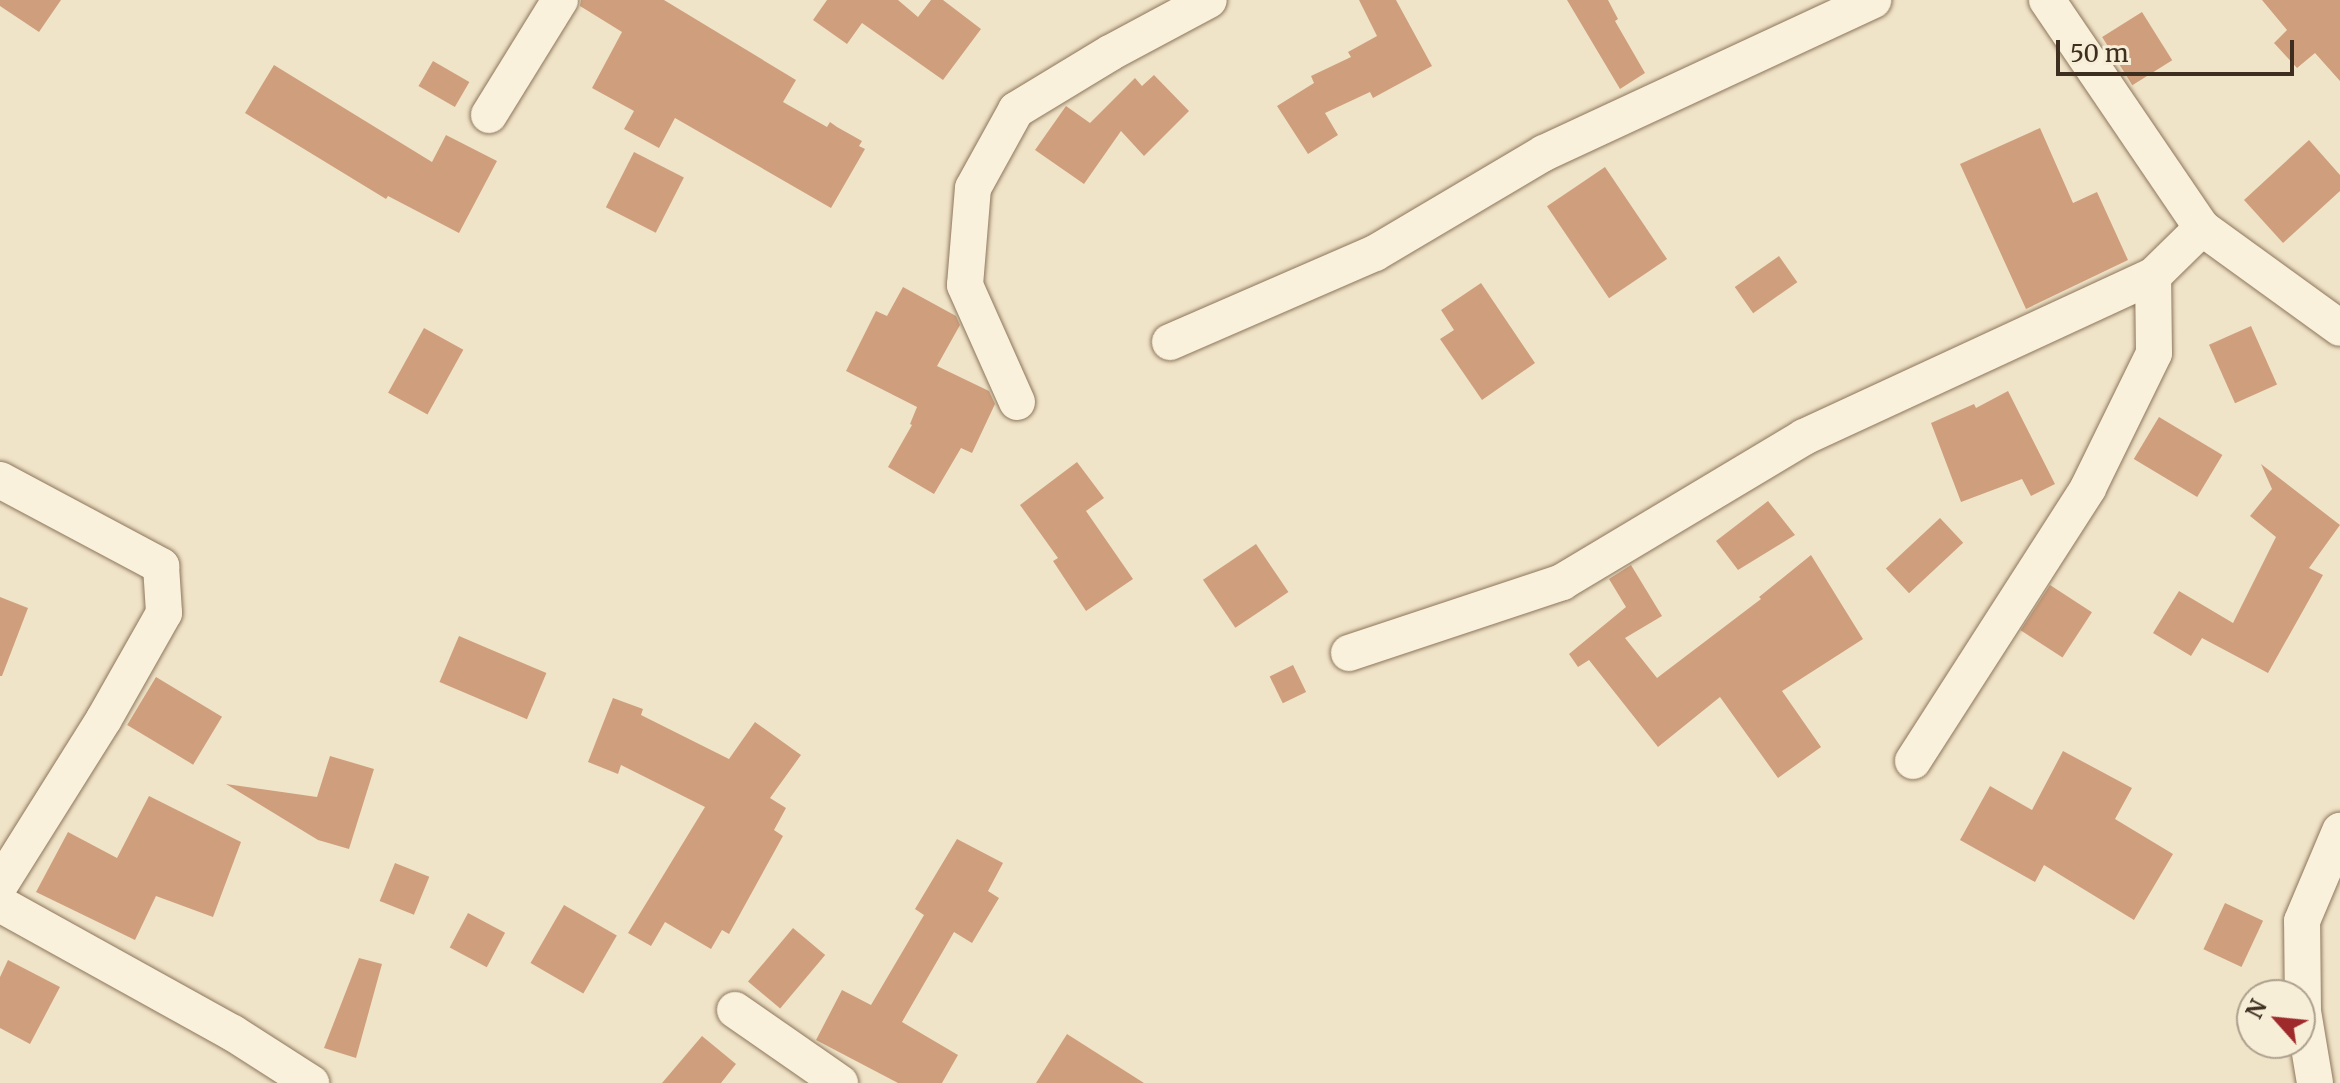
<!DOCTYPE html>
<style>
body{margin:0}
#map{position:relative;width:2340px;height:1083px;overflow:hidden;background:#f0e4c8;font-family:Merriweather,serif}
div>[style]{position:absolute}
.building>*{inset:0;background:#cf9f7d;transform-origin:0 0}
.roads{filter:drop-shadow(0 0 2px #8d765c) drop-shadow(0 0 2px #8d765c)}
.minor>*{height:36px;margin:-18px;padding:0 18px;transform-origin:18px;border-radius:18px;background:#faf1dc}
span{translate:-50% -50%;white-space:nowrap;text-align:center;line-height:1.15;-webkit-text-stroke:6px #f7eed8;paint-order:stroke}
.north{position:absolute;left:2236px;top:979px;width:80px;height:80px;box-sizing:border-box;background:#f7eed8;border:2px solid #ada18e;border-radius:50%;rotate:297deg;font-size:22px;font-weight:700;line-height:32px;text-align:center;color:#3d2e20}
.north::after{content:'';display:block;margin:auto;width:28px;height:36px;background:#9e2a2b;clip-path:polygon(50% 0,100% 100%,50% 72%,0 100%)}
.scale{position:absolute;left:2056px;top:40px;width:238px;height:36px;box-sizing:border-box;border:4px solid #3d2e20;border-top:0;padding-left:10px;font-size:24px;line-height:28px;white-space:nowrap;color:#3d2e20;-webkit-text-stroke:6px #f7eed8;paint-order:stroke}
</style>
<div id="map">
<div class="building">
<div style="clip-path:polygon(0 0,61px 0,39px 32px,0 6px)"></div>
<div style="clip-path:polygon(581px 0,664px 0,796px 80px,783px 102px,827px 127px,830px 122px,837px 127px,862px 141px,859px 146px,865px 149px,831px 208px,675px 118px,659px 148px,624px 129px,634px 111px,592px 88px,622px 32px,580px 6px)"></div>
<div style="clip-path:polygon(827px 0,898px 0,918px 17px,931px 0,943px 0,981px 29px,943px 80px,862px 23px,847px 44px,813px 20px)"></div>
<div style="clip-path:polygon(1359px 0,1396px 0,1432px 66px,1373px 98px,1370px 92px,1325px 113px,1338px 135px,1308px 154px,1277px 106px,1314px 83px,1311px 76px,1351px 57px,1348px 52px,1377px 36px)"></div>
<div style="clip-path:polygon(1567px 0,1608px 0,1618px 19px,1615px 21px,1645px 73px,1620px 89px)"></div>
<div style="clip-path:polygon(2262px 0,2340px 0,2340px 81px,2315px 53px,2297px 68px,2274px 43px,2287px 30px)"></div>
<div style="left:2142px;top:12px;width:57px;height:47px;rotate:58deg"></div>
<div style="left:433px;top:61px;width:42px;height:29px;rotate:30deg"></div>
<div style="clip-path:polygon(274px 65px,432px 162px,446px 135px,497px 161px,459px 233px,388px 196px,386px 199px,245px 113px)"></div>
<div style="clip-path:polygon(1154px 75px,1189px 111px,1144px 156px,1121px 131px,1084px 184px,1035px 150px,1066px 106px,1090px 123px,1135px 78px,1142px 86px)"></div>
<div style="clip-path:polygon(2040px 128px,2073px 203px,2097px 192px,2128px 260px,2026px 309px,1960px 164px)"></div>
<div style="clip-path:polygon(2309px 140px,2340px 175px,2340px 191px,2283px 243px,2244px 200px)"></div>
<div style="left:634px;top:152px;width:56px;height:62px;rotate:27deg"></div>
<div style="left:1605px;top:167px;width:111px;height:70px;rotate:56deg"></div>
<div style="left:1779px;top:256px;width:32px;height:54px;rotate:55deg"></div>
<div style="clip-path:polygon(1481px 283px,1535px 363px,1482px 400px,1440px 339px,1454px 330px,1441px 310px)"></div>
<div style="clip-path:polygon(903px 287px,956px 316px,960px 325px,937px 366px,989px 391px,995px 404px,972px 453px,961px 448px,934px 494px,888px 467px,912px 425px,910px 424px,917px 407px,846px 371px,876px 311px,887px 316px)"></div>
<div style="left:2251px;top:326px;width:64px;height:46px;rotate:66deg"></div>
<div style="left:424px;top:328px;width:45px;height:74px;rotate:29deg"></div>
<div style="clip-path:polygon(2008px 391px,2055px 484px,2031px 496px,2022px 479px,1961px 502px,1931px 423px,1974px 404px,1976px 408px)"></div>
<div style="left:2159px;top:417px;width:74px;height:49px;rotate:31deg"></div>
<div style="clip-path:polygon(1077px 462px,1104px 498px,1086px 511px,1133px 579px,1086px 611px,1053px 561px,1058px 558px,1020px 505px)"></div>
<div style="clip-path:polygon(2261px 464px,2340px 525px,2309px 568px,2323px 575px,2268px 673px,2202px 638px,2191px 656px,2153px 633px,2179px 591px,2233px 623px,2276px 537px,2250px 516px,2272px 489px)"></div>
<div style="clip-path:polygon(1768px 501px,1795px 535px,1738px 570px,1716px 541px)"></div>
<div style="left:1940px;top:518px;width:34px;height:74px;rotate:47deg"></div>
<div style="left:1256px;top:544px;width:58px;height:64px;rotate:56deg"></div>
<div style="clip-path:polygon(1811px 555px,1863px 639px,1782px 691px,1821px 747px,1778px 778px,1720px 697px,1658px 747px,1589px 660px,1578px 667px,1569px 654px,1626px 607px,1609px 579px,1631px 565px,1662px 616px,1625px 638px,1657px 678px,1761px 599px,1759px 597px)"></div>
<div style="left:2050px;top:585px;width:50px;height:54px;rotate:33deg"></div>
<div style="clip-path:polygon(0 597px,28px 608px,2px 676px,0 676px)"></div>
<div style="left:459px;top:636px;width:95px;height:50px;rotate:23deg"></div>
<div style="left:1293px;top:665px;width:30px;height:26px;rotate:64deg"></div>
<div style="left:156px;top:677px;width:77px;height:56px;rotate:31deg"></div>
<div style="clip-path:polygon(613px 698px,643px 709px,641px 715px,729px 759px,755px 722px,801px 755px,770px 798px,786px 808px,774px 830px,783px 836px,729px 934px,722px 930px,711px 949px,665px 922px,651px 946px,628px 933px,705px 807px,621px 765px,618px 774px,588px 762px)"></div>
<div style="clip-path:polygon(2063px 751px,2132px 788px,2115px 819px,2173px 854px,2134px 920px,2044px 865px,2035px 882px,1960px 840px,1990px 786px,2032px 810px)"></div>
<div style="clip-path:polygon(330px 756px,374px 769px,349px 849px,318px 840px,226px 784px,317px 797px)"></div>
<div style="clip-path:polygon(149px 796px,241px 842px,213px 917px,156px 896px,135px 940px,36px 892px,68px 832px,117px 858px)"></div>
<div style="clip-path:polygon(957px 839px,1003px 863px,988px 891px,999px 898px,972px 943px,954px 932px,902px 1022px,958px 1055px,942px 1083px,898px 1083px,816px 1040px,842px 990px,871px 1005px,924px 915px,915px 909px)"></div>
<div style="left:395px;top:863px;width:37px;height:41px;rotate:22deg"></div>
<div style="left:2225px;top:903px;width:42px;height:51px;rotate:25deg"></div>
<div style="left:564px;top:905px;width:61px;height:67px;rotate:30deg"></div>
<div style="left:468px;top:913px;width:42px;height:39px;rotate:28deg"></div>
<div style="left:793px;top:928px;width:42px;height:70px;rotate:40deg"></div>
<div style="clip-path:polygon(359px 958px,382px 964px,356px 1058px,324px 1048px)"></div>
<div style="clip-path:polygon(8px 960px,60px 987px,30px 1044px,0 1028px,0 977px)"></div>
<div style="clip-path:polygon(1067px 1034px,1144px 1083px,1036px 1083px)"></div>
<div style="clip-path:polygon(702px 1036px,736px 1064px,721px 1083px,662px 1083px)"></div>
</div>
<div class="roads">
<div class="minor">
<div style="left:2047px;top:0;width:276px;rotate:55.8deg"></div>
<div style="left:2202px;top:228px;width:170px;rotate:35.9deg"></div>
<div style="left:489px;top:115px;width:135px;rotate:-58.3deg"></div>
<div style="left:1170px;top:342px;width:223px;rotate:-23.5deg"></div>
<div style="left:1375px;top:253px;width:196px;rotate:-30.6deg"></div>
<div style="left:1544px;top:153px;width:363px;rotate:-24.9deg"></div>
<div style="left:1017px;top:402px;width:128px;rotate:-114deg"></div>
<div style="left:965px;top:285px;width:97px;rotate:-85.3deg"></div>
<div style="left:973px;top:188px;width:89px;rotate:-61.1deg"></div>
<div style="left:1016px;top:110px;width:110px;rotate:-31.2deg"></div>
<div style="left:1110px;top:53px;width:112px;rotate:-28.2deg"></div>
<div style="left:0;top:480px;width:183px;rotate:28.1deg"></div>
<div style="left:161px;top:566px;width:47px;rotate:86.3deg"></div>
<div style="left:164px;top:613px;width:122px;rotate:119.5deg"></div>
<div style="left:104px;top:719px;width:196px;rotate:122.1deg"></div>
<div style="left:1349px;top:653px;width:225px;rotate:-18.4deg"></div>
<div style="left:1562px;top:582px;width:282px;rotate:-30.9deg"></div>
<div style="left:1804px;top:437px;width:384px;rotate:-24.8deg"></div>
<div style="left:1913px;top:761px;width:324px;rotate:-57.3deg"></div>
<div style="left:2088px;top:488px;width:150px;rotate:-63.9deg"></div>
<div style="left:2154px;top:353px;width:77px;rotate:-90.7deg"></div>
<div style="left:2153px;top:276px;width:69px;rotate:-44.4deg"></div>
<div style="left:0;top:904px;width:266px;rotate:29deg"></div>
<div style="left:233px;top:1033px;width:93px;rotate:32.7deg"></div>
<div style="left:735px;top:1010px;width:128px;rotate:34.8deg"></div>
<div style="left:2315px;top:1083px;width:73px;rotate:-99.5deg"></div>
<div style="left:2303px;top:1011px;width:90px;rotate:-90.6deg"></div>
<div style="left:2302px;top:921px;width:98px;rotate:-67.1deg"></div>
</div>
</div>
<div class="north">N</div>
<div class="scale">50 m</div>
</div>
